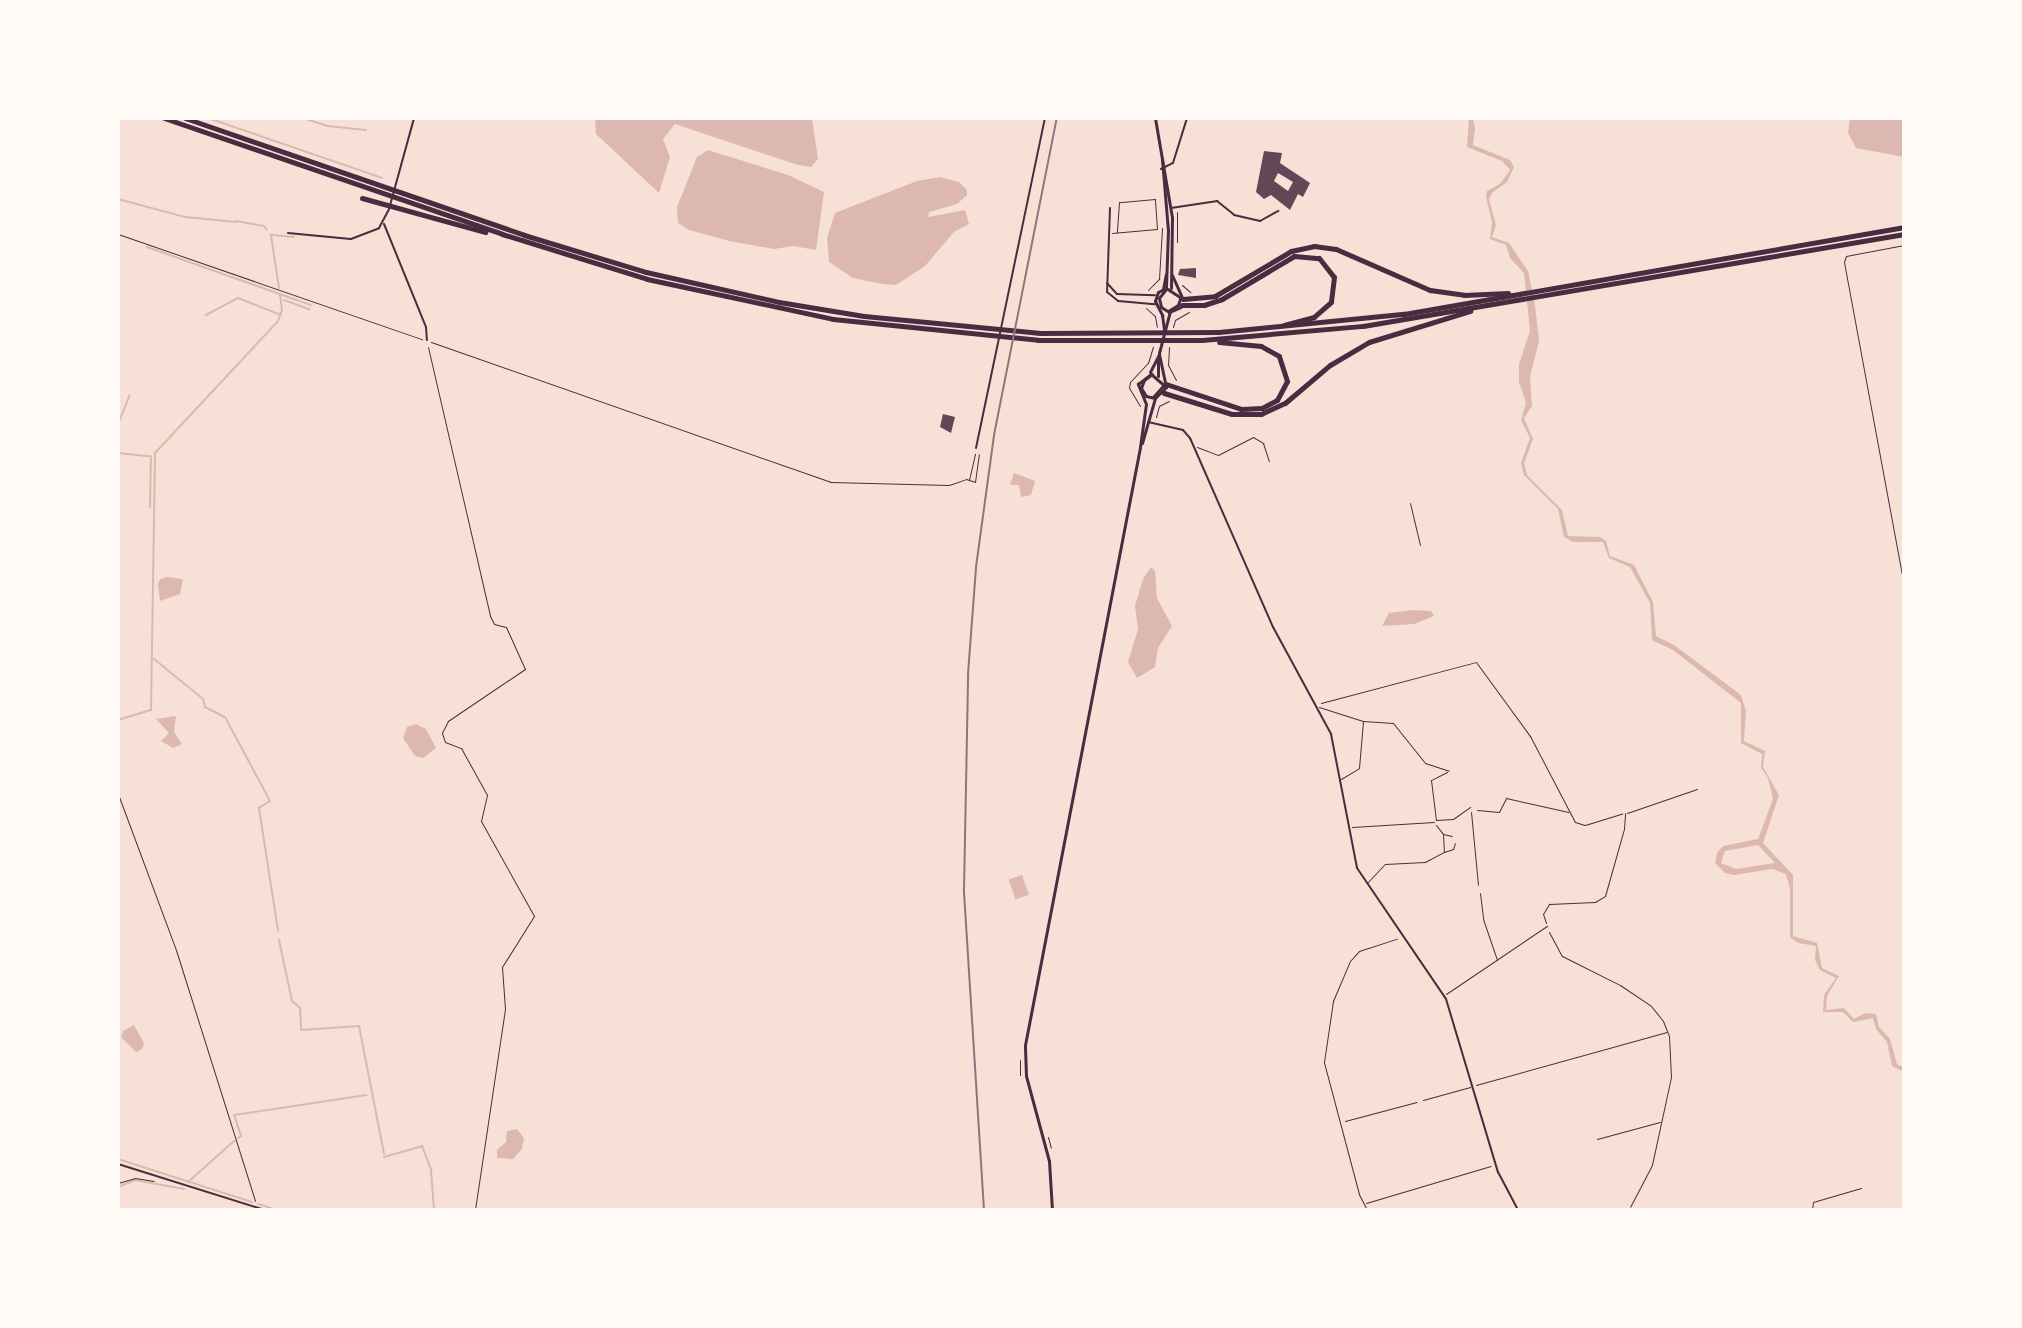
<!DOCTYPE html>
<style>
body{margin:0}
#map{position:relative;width:2022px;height:1328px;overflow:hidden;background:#f7e1d7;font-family:Rubik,sans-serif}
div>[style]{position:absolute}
.water>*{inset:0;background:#dcb8b0;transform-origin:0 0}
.stream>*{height:2px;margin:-1px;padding:0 1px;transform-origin:1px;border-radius:1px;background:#dcb8b0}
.building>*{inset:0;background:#644757}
.path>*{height:1px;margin:-0.5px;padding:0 0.5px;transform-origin:0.5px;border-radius:0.5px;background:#4a2c40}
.service>*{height:1px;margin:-0.5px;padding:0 0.5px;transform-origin:0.5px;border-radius:0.5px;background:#4a2c40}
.minor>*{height:2px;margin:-1px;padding:0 1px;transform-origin:1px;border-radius:1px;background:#4a2c40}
.secondary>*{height:3px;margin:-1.5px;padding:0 1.5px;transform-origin:1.5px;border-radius:1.5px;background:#4a2c40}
.motorway>*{height:5px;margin:-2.5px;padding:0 2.5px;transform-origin:2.5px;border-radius:2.5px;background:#4a2c40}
.rail>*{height:2px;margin:-1px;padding:0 1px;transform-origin:1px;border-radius:1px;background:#8f747c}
span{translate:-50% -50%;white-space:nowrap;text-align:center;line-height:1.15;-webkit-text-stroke:7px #fffaf5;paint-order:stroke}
.frame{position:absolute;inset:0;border:120px solid #fffaf5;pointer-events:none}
</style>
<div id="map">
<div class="water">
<div style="clip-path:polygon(595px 118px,812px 118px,818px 159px,811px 167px,798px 165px,675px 124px,663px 139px,670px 157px,659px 193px,596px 134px)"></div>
<div style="clip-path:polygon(evenodd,1469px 118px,1473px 118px,1475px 128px,1473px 145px,1510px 160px,1514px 167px,1507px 182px,1492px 193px,1489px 199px,1496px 225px,1492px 237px,1509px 243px,1528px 271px,1535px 305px,1539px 341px,1530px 377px,1532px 406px,1524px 418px,1533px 439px,1524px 463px,1527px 475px,1562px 510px,1568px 536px,1600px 537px,1606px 541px,1610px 556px,1634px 565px,1653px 602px,1656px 636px,1674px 645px,1741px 695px,1746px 711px,1744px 741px,1765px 751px,1763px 767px,1779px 795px,1763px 843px,1793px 875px,1793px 936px,1817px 943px,1822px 968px,1839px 976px,1827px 996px,1826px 1010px,1844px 1008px,1854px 1019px,1865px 1013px,1876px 1014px,1879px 1027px,1890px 1039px,1897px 1064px,1904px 1068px,1904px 1072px,1892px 1066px,1887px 1042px,1876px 1029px,1873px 1018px,1853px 1022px,1843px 1012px,1823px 1012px,1824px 995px,1836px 978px,1820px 970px,1815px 960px,1816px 946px,1798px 943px,1790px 937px,1790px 889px,1786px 874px,1772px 869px,1734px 875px,1725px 873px,1715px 863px,1717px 853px,1723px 846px,1758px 839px,1773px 799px,1768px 778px,1761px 768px,1762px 754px,1741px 743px,1741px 703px,1673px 650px,1652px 640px,1650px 603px,1630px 567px,1609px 558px,1603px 542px,1573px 542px,1564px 537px,1558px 509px,1524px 475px,1521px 463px,1530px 438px,1521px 420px,1526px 403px,1519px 382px,1519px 364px,1530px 331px,1524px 273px,1510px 258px,1506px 245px,1490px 239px,1492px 222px,1486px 197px,1487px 191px,1500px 184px,1510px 170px,1502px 161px,1467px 147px,1469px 118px,1758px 845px,1775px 863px,1736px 869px,1721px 863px,1725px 851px,1758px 845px)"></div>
<div style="clip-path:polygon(1850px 118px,1904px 118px,1904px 157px,1856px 148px,1848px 133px)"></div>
<div style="clip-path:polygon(708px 150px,788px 175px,824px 192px,816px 250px,793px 246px,774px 249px,729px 241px,689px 230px,678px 223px,677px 207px,697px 157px)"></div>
<div style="clip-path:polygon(940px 177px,959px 182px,967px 190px,967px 195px,957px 204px,929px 212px,928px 217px,965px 210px,969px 224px,954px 232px,925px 266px,896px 285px,882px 284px,853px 278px,829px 262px,827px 238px,835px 213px,917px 181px)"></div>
<div style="clip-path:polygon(1014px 473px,1035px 481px,1031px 495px,1021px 497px,1019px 485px,1010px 485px)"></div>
<div style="clip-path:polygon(1151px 567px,1155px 571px,1157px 598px,1172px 626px,1158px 648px,1155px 667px,1137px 678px,1128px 662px,1138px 629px,1135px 606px,1143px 579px)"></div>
<div style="clip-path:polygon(167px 577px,183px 579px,180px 594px,160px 601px,158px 584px,160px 579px)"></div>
<div style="clip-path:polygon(1413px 610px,1431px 611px,1434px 616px,1414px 624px,1382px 626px,1389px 613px)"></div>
<div style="clip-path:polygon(176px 716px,174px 732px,182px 744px,173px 748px,161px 741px,169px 733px,156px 719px)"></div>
<div style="clip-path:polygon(416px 724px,426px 729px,436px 748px,423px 758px,415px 756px,403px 738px,407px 727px)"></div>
<div style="left:1022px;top:875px;width:21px;height:14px;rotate:71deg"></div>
<div style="clip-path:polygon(134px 1025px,144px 1043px,142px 1049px,136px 1052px,121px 1037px,123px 1031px)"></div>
<div style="clip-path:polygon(517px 1129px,524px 1138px,522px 1149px,513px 1159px,497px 1158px,497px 1150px,506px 1142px,507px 1131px)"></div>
</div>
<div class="stream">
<div style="left:208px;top:118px;width:184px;rotate:19deg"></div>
<div style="left:303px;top:118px;width:26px;rotate:18deg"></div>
<div style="left:328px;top:126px;width:38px;rotate:6deg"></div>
<div style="left:118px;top:199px;width:69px;rotate:15deg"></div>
<div style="left:185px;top:217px;width:51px;rotate:5.6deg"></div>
<div style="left:236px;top:221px;width:28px;rotate:10deg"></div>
<div style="left:264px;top:226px;width:5px;rotate:53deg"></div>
<div style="left:147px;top:247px;width:174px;rotate:19.5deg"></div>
<div style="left:279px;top:288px;width:54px;rotate:-98.6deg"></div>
<div style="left:271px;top:235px;width:23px;rotate:5deg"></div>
<div style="left:284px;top:300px;width:27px;rotate:20deg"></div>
<div style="left:206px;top:315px;width:36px;rotate:-28deg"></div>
<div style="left:238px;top:298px;width:46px;rotate:21.6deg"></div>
<div style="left:118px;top:424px;width:31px;rotate:-68deg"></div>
<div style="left:118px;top:453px;width:31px;rotate:6deg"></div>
<div style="left:150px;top:507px;width:51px;rotate:-88.9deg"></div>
<div style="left:154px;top:659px;width:63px;rotate:39.2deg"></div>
<div style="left:203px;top:699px;width:8px;rotate:76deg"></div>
<div style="left:205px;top:707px;width:22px;rotate:27deg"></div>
<div style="left:225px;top:717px;width:95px;rotate:61.8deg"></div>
<div style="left:270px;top:801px;width:13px;rotate:148deg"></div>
<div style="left:259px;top:808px;width:124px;rotate:81.2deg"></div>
<div style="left:118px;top:720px;width:34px;rotate:-17deg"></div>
<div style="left:151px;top:710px;width:257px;rotate:-89.1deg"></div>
<div style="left:155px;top:453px;width:180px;rotate:-47deg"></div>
<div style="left:278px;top:321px;width:12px;rotate:-70deg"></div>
<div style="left:282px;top:310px;width:16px;rotate:-97deg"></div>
<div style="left:279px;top:940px;width:62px;rotate:78deg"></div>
<div style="left:292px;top:1001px;width:11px;rotate:41deg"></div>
<div style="left:300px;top:1008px;width:22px;rotate:87deg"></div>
<div style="left:301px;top:1030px;width:58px;rotate:-3.9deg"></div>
<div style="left:359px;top:1026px;width:130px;rotate:78.9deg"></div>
<div style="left:238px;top:1138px;width:4px;rotate:-34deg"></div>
<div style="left:241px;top:1136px;width:22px;rotate:-108deg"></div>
<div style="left:234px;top:1115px;width:134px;rotate:-8.6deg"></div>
<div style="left:384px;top:1157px;width:40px;rotate:-16deg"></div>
<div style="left:422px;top:1146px;width:26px;rotate:69deg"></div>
<div style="left:431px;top:1170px;width:40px;rotate:85.7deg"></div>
<div style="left:118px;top:1159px;width:141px;rotate:17.8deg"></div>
<div style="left:188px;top:1182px;width:62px;rotate:-41.7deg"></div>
<div style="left:118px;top:1187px;width:18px;rotate:-22deg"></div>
<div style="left:135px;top:1180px;width:50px;rotate:10.4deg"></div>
<div style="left:258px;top:1204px;width:21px;rotate:17deg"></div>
</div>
<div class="building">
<div style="clip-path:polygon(evenodd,1264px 151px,1282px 153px,1280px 163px,1310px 183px,1303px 197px,1298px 194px,1290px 210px,1271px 195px,1264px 199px,1256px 192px,1264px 151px,1278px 173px,1293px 182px,1288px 191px,1274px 181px,1278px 173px)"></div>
<div style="clip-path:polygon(1196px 268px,1196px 278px,1178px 275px,1180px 269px)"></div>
<div style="clip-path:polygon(943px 414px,955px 417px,951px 433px,940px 427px)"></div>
</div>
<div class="path">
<div style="left:118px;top:234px;width:322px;rotate:19.1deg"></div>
<div style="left:1177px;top:242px;width:30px;rotate:-90deg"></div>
<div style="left:1904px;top:245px;width:59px;rotate:169.3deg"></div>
<div style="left:1846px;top:256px;width:6px;rotate:108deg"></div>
<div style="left:1844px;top:262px;width:329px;rotate:79.5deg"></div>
<div style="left:1182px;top:285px;width:11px;rotate:41deg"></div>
<div style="left:1148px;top:290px;width:16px;rotate:-45deg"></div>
<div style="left:1159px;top:279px;width:51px;rotate:-86.6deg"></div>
<div style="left:1146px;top:308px;width:12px;rotate:42deg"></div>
<div style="left:1155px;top:316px;width:11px;rotate:80deg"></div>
<div style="left:1173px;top:327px;width:7px;rotate:-74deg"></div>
<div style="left:1175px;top:320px;width:16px;rotate:-30deg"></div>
<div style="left:431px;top:342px;width:423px;rotate:19.3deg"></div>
<div style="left:830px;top:482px;width:119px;rotate:1.4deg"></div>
<div style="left:949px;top:485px;width:18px;rotate:-19deg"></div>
<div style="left:966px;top:479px;width:9px;rotate:18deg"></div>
<div style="left:975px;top:482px;width:28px;rotate:-82deg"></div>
<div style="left:428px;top:347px;width:276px;rotate:77deg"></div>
<div style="left:490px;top:616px;width:9px;rotate:63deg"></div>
<div style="left:494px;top:624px;width:12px;rotate:14deg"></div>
<div style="left:506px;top:627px;width:46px;rotate:65.7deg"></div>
<div style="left:525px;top:669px;width:93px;rotate:146deg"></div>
<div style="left:448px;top:721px;width:13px;rotate:117deg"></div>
<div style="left:442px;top:733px;width:9px;rotate:72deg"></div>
<div style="left:445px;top:742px;width:17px;rotate:21deg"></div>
<div style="left:461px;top:748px;width:54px;rotate:61deg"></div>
<div style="left:487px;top:795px;width:27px;rotate:103deg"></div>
<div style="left:481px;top:821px;width:109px;rotate:60.8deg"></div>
<div style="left:534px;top:916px;width:60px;rotate:122.1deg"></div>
<div style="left:502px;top:967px;width:42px;rotate:85.9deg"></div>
<div style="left:505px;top:1009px;width:203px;rotate:98.5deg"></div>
<div style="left:1169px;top:347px;width:18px;rotate:93deg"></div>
<div style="left:1168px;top:365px;width:17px;rotate:62deg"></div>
<div style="left:1140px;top:406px;width:21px;rotate:-121deg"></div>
<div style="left:1129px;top:388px;width:6px;rotate:-81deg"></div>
<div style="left:1130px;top:382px;width:26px;rotate:-47deg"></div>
<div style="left:1148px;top:363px;width:17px;rotate:-73deg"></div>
<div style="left:1156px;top:417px;width:11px;rotate:-75deg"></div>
<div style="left:1159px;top:406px;width:11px;rotate:-27deg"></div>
<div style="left:969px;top:480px;width:27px;rotate:-77deg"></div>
<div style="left:1410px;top:503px;width:43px;rotate:76.6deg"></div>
<div style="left:1321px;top:703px;width:160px;rotate:-14.8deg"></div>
<div style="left:1476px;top:662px;width:92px;rotate:53.9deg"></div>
<div style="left:1530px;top:736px;width:97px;rotate:62.4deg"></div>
<div style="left:1575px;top:822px;width:10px;rotate:17deg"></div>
<div style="left:1585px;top:825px;width:39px;rotate:-17deg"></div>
<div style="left:118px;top:794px;width:166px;rotate:69.6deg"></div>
<div style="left:176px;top:950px;width:263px;rotate:72.5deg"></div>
<div style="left:1477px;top:810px;width:22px;rotate:5deg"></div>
<div style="left:1499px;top:812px;width:16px;rotate:-63deg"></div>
<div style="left:1506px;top:798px;width:64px;rotate:12.7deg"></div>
<div style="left:1627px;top:813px;width:74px;rotate:-18.9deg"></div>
<div style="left:1546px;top:923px;width:9px;rotate:-108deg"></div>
<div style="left:1543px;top:914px;width:12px;rotate:-59deg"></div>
<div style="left:1549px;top:904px;width:46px;rotate:-2.5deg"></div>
<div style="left:1595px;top:902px;width:12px;rotate:-31deg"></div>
<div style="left:1605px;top:896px;width:70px;rotate:-74.2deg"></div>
<div style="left:1624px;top:829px;width:16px;rotate:-86deg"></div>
<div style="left:1549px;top:932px;width:27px;rotate:62deg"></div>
<div style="left:1562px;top:956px;width:65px;rotate:26.6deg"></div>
<div style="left:1620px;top:985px;width:37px;rotate:34deg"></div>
<div style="left:1651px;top:1006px;width:19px;rotate:51deg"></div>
<div style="left:1663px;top:1021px;width:16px;rotate:68deg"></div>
<div style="left:1669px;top:1036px;width:41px;rotate:87.2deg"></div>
<div style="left:1671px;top:1077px;width:90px;rotate:102.2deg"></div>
<div style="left:1652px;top:1165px;width:47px;rotate:117.6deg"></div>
<div style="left:1020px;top:1060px;width:15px;rotate:90deg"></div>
<div style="left:1476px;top:1085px;width:198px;rotate:-15.5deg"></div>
<div style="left:1345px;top:1121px;width:74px;rotate:-14.8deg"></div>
<div style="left:1048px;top:1137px;width:11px;rotate:75deg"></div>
<div style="left:1597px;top:1139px;width:65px;rotate:-15.1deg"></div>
<div style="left:118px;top:1183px;width:18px;rotate:-16deg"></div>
<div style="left:135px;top:1178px;width:19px;rotate:9deg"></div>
<div style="left:1366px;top:1203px;width:130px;rotate:-16.5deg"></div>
<div style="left:1367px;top:1210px;width:18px;rotate:-117deg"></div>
<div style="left:1359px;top:1194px;width:137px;rotate:-104.9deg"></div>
<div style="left:1324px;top:1062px;width:62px;rotate:-81.6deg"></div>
<div style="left:1333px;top:1001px;width:43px;rotate:-67deg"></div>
<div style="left:1350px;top:961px;width:13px;rotate:-48deg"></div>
<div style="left:1359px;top:951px;width:40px;rotate:-18deg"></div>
<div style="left:1622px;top:1210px;width:6px;rotate:-18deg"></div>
<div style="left:1812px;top:1210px;width:8px;rotate:-83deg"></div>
<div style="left:1813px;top:1202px;width:50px;rotate:-16.3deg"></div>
</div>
<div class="service">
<div style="left:1112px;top:233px;width:45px;rotate:-5.1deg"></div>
<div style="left:1157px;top:229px;width:30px;rotate:-94deg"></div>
<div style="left:1155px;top:199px;width:36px;rotate:175deg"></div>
<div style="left:1119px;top:202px;width:30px;rotate:94deg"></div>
<div style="left:1197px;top:447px;width:22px;rotate:21deg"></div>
<div style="left:1218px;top:455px;width:39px;rotate:-27deg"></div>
<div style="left:1253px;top:437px;width:12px;rotate:31deg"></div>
<div style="left:1263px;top:443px;width:19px;rotate:72deg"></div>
<div style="left:1319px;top:707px;width:46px;rotate:17.7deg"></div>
<div style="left:1363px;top:721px;width:30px;rotate:4deg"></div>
<div style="left:1393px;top:723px;width:51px;rotate:51.3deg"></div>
<div style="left:1425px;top:763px;width:25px;rotate:18deg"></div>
<div style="left:1447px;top:772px;width:18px;rotate:153deg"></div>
<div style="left:1431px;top:780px;width:40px;rotate:82.9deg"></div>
<div style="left:1436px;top:820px;width:17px;rotate:-3deg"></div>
<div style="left:1453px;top:819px;width:21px;rotate:-35deg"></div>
<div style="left:1341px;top:779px;width:21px;rotate:-31deg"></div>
<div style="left:1359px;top:768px;width:47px;rotate:-85.1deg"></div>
<div style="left:1471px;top:812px;width:73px;rotate:84.5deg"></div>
<div style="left:1436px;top:825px;width:11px;rotate:52deg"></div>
<div style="left:1443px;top:834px;width:9px;rotate:13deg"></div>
<div style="left:1352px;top:827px;width:82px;rotate:-3.5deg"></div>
<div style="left:1443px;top:834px;width:18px;rotate:87deg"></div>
<div style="left:1444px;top:852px;width:9px;rotate:-18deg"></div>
<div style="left:1453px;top:849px;width:6px;rotate:-72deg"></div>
<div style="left:1367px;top:883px;width:26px;rotate:-47deg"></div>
<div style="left:1385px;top:864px;width:40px;rotate:-2.9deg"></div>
<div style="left:1425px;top:862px;width:21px;rotate:-28deg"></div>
<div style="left:1480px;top:893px;width:26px;rotate:83deg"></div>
<div style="left:1483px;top:919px;width:43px;rotate:71.1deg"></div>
<div style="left:1446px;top:994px;width:122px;rotate:-34deg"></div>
<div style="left:1423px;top:1100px;width:49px;rotate:-15.5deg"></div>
</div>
<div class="minor">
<div style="left:1161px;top:169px;width:13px;rotate:-27deg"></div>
<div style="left:1173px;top:163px;width:47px;rotate:-72.7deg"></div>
<div style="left:1110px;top:208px;width:84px;rotate:92deg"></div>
<div style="left:1107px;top:292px;width:14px;rotate:39deg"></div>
<div style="left:1118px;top:301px;width:37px;rotate:5deg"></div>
<div style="left:1171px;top:208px;width:47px;rotate:-8.7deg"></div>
<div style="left:1217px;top:201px;width:22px;rotate:39deg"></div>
<div style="left:1234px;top:215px;width:27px;rotate:13deg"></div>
<div style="left:1260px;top:221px;width:21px;rotate:-29deg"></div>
<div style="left:384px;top:224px;width:111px;rotate:67.8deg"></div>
<div style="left:426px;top:327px;width:13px;rotate:86deg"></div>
<div style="left:288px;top:233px;width:63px;rotate:5.4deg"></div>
<div style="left:351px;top:239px;width:30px;rotate:-21deg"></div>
<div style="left:379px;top:228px;width:21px;rotate:-62deg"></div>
<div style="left:389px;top:209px;width:94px;rotate:-74.6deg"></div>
<div style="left:1107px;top:283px;width:15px;rotate:48deg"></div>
<div style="left:1117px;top:294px;width:38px;rotate:2deg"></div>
<div style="left:1148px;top:422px;width:36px;rotate:13deg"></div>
<div style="left:1183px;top:430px;width:11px;rotate:49deg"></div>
<div style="left:1190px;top:438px;width:206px;rotate:66.3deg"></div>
<div style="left:1273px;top:627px;width:122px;rotate:61.5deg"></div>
<div style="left:1331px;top:734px;width:136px;rotate:79deg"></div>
<div style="left:1357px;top:868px;width:158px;rotate:55.8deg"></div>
<div style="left:1446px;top:999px;width:181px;rotate:73.3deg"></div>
<div style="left:1498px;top:1172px;width:43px;rotate:62.2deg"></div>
<div style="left:976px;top:448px;width:337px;rotate:-78.2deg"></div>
<div style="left:118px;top:1164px;width:154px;rotate:17.4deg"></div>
</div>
<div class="secondary">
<div style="left:1155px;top:118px;width:100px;rotate:80.3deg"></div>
<div style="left:1172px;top:217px;width:71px;rotate:90.8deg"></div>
<div style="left:1162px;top:159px;width:71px;rotate:85.2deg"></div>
<div style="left:1168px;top:230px;width:58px;rotate:92deg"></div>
<div style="left:1172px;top:275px;width:27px;rotate:66deg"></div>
<div style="left:1163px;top:289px;width:15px;rotate:-79deg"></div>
<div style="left:1166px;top:289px;width:11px;rotate:128deg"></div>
<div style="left:1159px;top:298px;width:9px;rotate:77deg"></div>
<div style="left:1161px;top:307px;width:9px;rotate:32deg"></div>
<div style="left:1169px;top:312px;width:13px;rotate:-23deg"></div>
<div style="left:1155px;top:301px;width:9px;rotate:-72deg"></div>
<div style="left:1158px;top:292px;width:9px;rotate:-27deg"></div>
<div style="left:1166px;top:288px;width:20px;rotate:33deg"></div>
<div style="left:1155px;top:301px;width:16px;rotate:63deg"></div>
<div style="left:1162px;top:315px;width:15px;rotate:82deg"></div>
<div style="left:1168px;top:311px;width:12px;rotate:-31deg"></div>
<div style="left:1178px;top:305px;width:6px;rotate:-72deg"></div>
<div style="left:1159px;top:353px;width:43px;rotate:-75.3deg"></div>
<div style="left:1150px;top:372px;width:20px;rotate:-63deg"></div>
<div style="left:1152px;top:374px;width:10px;rotate:143deg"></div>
<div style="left:1144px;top:380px;width:9px;rotate:111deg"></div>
<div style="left:1141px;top:388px;width:9px;rotate:58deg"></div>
<div style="left:1146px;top:396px;width:9px;rotate:13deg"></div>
<div style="left:1155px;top:398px;width:16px;rotate:-45deg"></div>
<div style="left:1166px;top:387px;width:34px;rotate:-102deg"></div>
<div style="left:1158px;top:376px;width:16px;rotate:-90deg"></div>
<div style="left:1138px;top:384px;width:16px;rotate:-38deg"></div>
<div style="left:1151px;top:374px;width:20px;rotate:41deg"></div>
<div style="left:1153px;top:397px;width:15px;rotate:-48deg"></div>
<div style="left:1142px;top:443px;width:47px;rotate:-73.9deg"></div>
<div style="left:1052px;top:1210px;width:49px;rotate:-93.5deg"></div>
<div style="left:1049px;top:1161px;width:88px;rotate:-105.1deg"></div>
<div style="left:1026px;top:1076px;width:31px;rotate:-92deg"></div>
<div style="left:1025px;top:1045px;width:609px;rotate:-79.11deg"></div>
<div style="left:1140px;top:447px;width:43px;rotate:-82.1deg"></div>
<div style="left:1146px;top:404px;width:22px;rotate:-112deg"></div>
</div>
<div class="motorway">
<div style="left:164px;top:118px;width:357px;rotate:18.9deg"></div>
<div style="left:502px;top:234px;width:152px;rotate:17.2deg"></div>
<div style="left:647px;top:279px;width:190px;rotate:12.1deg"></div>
<div style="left:833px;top:319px;width:206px;rotate:5.8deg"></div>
<div style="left:1038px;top:340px;width:164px"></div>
<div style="left:1202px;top:340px;width:162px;rotate:-5deg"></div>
<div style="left:1363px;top:326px;width:549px;rotate:-9.65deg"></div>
<div style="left:185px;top:118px;width:359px;rotate:19deg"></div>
<div style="left:524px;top:235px;width:127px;rotate:16.9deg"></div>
<div style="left:646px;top:272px;width:136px;rotate:12.7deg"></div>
<div style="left:779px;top:302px;width:86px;rotate:9.4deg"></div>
<div style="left:864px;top:316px;width:177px;rotate:5.5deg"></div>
<div style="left:1040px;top:333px;width:179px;rotate:-0.3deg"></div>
<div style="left:1219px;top:332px;width:186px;rotate:-5.6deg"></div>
<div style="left:1404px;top:314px;width:508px;rotate:-9.87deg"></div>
<div style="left:362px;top:198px;width:128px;rotate:15.5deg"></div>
<div style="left:1183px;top:299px;width:32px;rotate:-5deg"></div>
<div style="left:1215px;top:296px;width:88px;rotate:-30.6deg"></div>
<div style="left:1291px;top:251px;width:24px;rotate:-12deg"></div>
<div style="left:1314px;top:246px;width:22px;rotate:8deg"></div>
<div style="left:1336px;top:249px;width:103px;rotate:23.6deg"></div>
<div style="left:1430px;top:290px;width:34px;rotate:8deg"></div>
<div style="left:1464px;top:295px;width:44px;rotate:-2.6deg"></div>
<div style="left:1182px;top:305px;width:22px"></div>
<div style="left:1204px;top:305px;width:19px;rotate:-18deg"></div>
<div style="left:1222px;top:299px;width:84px;rotate:-30.8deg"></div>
<div style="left:1294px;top:256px;width:25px;rotate:5deg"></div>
<div style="left:1319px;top:258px;width:24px;rotate:52deg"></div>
<div style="left:1334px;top:277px;width:25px;rotate:97deg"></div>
<div style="left:1331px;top:302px;width:23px;rotate:139deg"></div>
<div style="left:1314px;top:317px;width:31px;rotate:165deg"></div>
<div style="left:1166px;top:384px;width:79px;rotate:18.4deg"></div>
<div style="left:1241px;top:409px;width:21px;rotate:-3deg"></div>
<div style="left:1262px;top:408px;width:17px;rotate:-28deg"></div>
<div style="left:1277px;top:400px;width:21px;rotate:-62deg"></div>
<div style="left:1287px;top:381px;width:26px;rotate:-108deg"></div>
<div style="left:1279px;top:356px;width:21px;rotate:-151deg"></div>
<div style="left:1261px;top:346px;width:42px;rotate:-174.6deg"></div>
<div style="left:1164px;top:393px;width:71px;rotate:17.2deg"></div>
<div style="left:1232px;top:414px;width:29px"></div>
<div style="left:1261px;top:414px;width:26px;rotate:-25deg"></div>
<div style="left:1285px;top:403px;width:59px;rotate:-40.2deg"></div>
<div style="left:1330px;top:365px;width:45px;rotate:-30.5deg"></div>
<div style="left:1369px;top:342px;width:106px;rotate:-17.1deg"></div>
</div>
<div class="rail">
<div style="left:984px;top:1210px;width:321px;rotate:-93.6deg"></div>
<div style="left:964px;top:890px;width:216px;rotate:-88.9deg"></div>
<div style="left:968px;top:674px;width:107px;rotate:-85.7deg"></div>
<div style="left:976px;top:567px;width:133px;rotate:-82.2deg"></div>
<div style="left:994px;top:435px;width:323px;rotate:-78.8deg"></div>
</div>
<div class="frame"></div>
</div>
